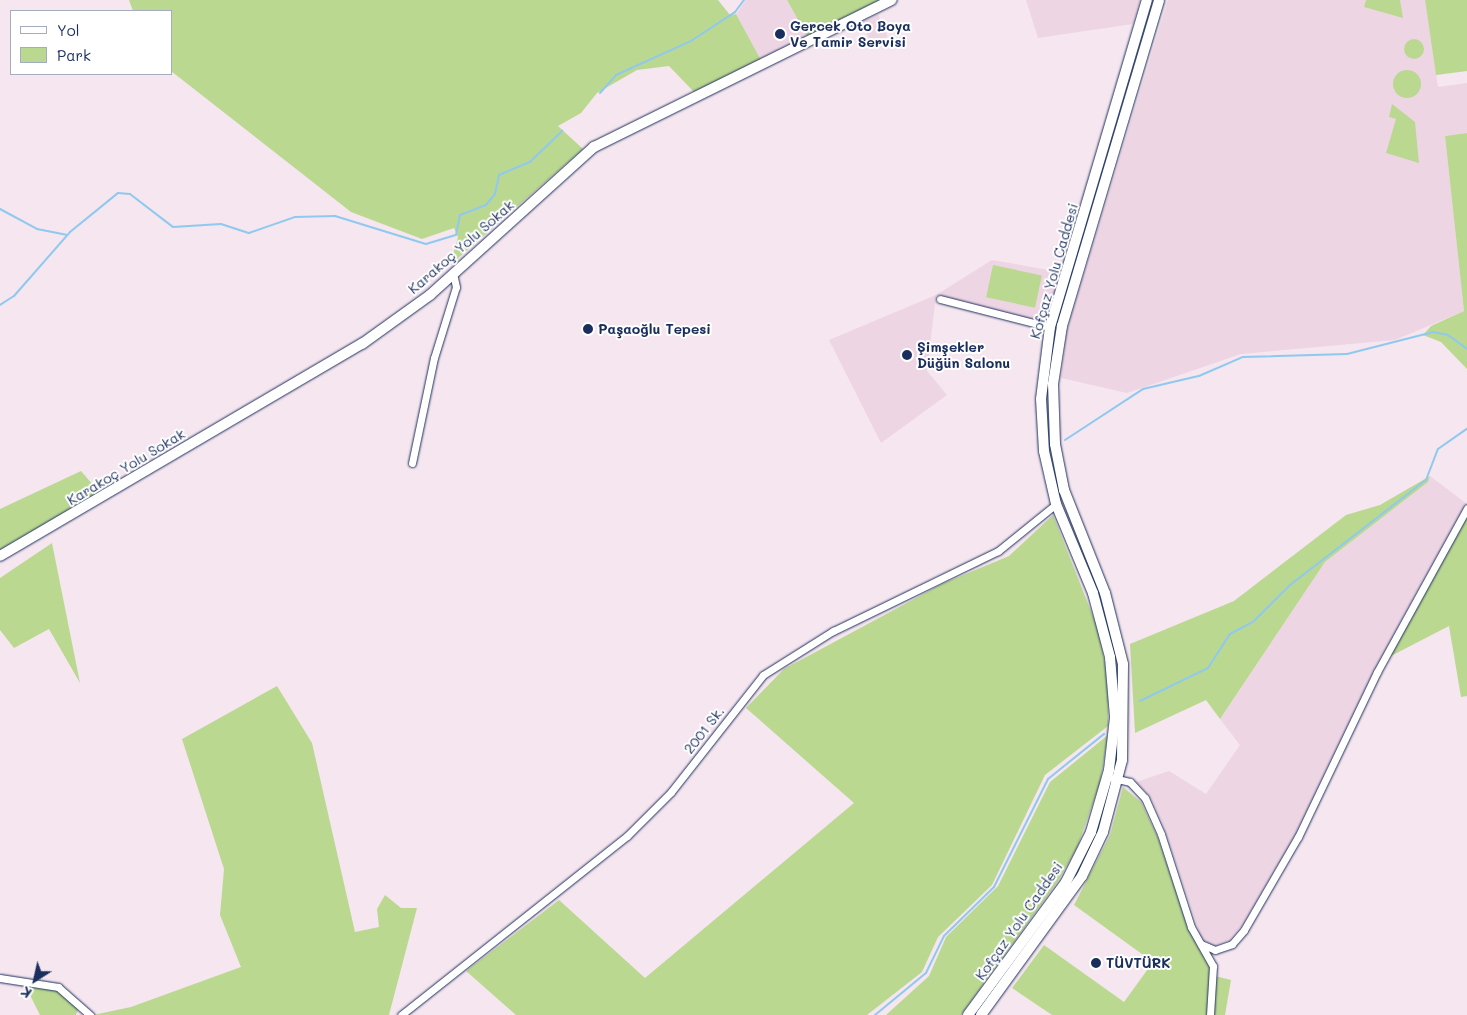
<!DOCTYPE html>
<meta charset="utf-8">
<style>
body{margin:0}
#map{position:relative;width:1467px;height:1015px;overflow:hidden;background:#f5e6ef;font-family:Mali,sans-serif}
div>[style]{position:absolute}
.built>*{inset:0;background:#eed5e4;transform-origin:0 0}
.green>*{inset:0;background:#bbd891;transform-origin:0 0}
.round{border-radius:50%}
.stream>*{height:2px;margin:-1px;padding:0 1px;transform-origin:1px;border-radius:1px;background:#8fc9ef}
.roads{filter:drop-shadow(0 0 1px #1b2f5e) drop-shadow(0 0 1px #1b2f5e)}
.street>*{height:7px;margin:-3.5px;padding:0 3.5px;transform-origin:3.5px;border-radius:3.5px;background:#fff}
.secondary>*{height:10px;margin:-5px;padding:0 5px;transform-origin:5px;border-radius:5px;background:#fff}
.dots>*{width:14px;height:14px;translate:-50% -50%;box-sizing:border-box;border:2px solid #fff;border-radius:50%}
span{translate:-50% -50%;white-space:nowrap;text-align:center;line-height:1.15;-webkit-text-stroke:4px #fff;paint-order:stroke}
.poi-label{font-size:14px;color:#1b2f5e;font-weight:700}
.left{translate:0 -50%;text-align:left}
.street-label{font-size:14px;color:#1b2f5e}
.legend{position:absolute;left:10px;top:10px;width:162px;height:65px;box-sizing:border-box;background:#fff;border:1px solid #a4acbf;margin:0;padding:6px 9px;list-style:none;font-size:15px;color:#1b2f5e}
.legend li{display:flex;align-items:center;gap:10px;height:25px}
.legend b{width:25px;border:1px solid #a4acbf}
.north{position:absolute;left:10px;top:955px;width:50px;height:50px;-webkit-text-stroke:4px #fff;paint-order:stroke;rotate:215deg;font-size:14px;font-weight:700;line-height:20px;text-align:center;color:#1b2f5e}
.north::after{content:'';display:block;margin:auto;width:18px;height:22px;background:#1b2f5e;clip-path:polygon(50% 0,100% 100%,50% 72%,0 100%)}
</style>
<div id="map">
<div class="built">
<div style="clip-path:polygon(746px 0,787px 0,808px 38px,762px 62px,736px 14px)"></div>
<div style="clip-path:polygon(1026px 0,1140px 0,1133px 24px,1038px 38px)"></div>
<div style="clip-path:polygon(1168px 0,1425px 0,1438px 87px,1467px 83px,1467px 133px,1445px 136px,1464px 311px,1395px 340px,1241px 354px,1127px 393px,1061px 378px,1067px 330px)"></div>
<div style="left:878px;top:14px;width:25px;height:18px;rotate:67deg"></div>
<div style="clip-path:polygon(992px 260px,1060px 272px,1046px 323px,936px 295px,927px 371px,947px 395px,881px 443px,829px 340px,936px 295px)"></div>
<div style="clip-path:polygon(1430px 476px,1467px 504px,1403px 617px,1295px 836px,1244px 923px,1229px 940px,1214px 946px,1202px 940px,1163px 824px,1150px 796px,1136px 782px,1169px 771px,1206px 794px,1240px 745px,1220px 719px,1325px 562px,1428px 482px)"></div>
</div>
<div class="green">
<div style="clip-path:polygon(129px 0,718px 0,730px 15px,736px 14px,762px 62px,695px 93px,669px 66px,637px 70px,597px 93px,581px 113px,558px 126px,583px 149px,450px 265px,458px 237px,454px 228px,422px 239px,351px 212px,171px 71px,171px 11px,133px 11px)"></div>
<div style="clip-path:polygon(787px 0,884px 0,808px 38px)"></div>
<div style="clip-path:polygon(1366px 0,1400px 0,1403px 18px,1364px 7px)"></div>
<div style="clip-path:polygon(1425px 0,1467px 0,1467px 71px,1436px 75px)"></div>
<div class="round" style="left:1404px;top:39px;width:20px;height:20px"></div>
<div class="round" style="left:1393px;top:70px;width:28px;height:28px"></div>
<div style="clip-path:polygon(1392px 104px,1415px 122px,1419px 163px,1386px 153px,1396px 119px,1389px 117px)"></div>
<div style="clip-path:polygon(1467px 133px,1467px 369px,1441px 342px,1423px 335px,1431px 326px,1464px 311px,1445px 136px)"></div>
<div style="left:993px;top:265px;width:50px;height:33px;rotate:12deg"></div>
<div style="clip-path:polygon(81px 471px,99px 492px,0 551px,0 509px)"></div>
<div style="clip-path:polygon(1430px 476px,1428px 482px,1325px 562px,1220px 719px,1206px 700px,1135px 733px,1130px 644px,1234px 601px,1346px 515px,1380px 505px)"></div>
<div style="clip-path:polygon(1467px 514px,1467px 696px,1461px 697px,1449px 626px,1389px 657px)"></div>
<div style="clip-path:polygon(1053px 515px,1098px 629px,1108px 679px,1108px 726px,1045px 775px,992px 885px,938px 937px,922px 972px,867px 1015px,516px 1015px,466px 971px,559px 900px,645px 978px,854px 803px,746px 708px,784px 669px,942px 584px,1009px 556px)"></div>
<div style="clip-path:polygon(52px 543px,80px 683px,49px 629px,14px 648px,0 630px,0 578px)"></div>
<div style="clip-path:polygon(277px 686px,312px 743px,355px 932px,379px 927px,377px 909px,385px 895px,401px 908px,417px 908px,389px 1015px,93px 1015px,131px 1007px,241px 967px,220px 915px,224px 869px,182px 739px)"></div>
<div style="clip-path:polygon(1108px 735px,1100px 783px,1077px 848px,1058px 881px,961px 1015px,886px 1015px,929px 976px,946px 937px,998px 886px,1050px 782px)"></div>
<div style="clip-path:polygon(1123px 787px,1141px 802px,1158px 838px,1188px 927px,1211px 966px,1207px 1015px,1052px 1015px,1012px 988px,1044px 945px,1124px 1002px,1153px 962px,1074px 905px,1110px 835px)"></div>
<div style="clip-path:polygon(1215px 976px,1231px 980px,1225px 1015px,1213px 1015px)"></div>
<div style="clip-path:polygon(24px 983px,57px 990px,79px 1007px,76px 1015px,40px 1015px)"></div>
</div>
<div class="stream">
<div style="left:600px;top:93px;width:24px;rotate:-48deg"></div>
<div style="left:616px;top:75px;width:82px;rotate:-24.4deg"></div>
<div style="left:691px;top:41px;width:53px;rotate:-33.4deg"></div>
<div style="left:735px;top:12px;width:15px;rotate:-53deg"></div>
<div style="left:0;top:209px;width:42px;rotate:28.4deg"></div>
<div style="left:37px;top:229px;width:31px;rotate:11deg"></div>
<div style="left:0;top:305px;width:17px;rotate:-33deg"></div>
<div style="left:14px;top:296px;width:85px;rotate:-48.8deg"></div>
<div style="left:70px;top:232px;width:62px;rotate:-39.1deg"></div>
<div style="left:118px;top:193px;width:12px;rotate:5deg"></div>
<div style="left:130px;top:194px;width:54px;rotate:37.5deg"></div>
<div style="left:173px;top:227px;width:48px;rotate:-3.6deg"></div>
<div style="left:221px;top:224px;width:29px;rotate:18deg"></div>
<div style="left:249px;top:233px;width:49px;rotate:-19.2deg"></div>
<div style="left:295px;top:217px;width:40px;rotate:-1.4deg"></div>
<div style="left:335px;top:216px;width:95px;rotate:17.1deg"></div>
<div style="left:426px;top:244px;width:31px;rotate:-17deg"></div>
<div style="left:456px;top:235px;width:20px;rotate:-79deg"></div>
<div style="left:460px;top:215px;width:28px;rotate:-21deg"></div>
<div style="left:486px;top:205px;width:14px;rotate:-51deg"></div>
<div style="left:495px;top:194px;width:19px;rotate:-78deg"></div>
<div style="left:499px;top:175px;width:34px;rotate:-23deg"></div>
<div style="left:530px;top:162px;width:45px;rotate:-44.1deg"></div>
<div style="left:1065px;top:440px;width:93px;rotate:-33.2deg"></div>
<div style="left:1143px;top:389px;width:57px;rotate:-13.1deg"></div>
<div style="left:1199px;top:376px;width:48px;rotate:-23.4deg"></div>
<div style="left:1243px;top:357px;width:104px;rotate:-1.7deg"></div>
<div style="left:1347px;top:354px;width:89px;rotate:-14.3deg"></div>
<div style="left:1433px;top:332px;width:15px;rotate:11deg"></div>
<div style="left:1448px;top:335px;width:24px;rotate:36deg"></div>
<div style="left:1140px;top:701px;width:76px;rotate:-25.9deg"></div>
<div style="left:1208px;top:668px;width:40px;rotate:-57.1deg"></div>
<div style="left:1230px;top:634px;width:27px;rotate:-28deg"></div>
<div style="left:1254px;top:621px;width:51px;rotate:-45deg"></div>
<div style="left:1290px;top:585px;width:172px;rotate:-37.7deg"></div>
<div style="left:1426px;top:480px;width:33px;rotate:-69deg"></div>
<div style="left:1438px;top:449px;width:35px;rotate:-35deg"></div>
<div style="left:875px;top:1015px;width:66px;rotate:-39.5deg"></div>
<div style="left:926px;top:973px;width:41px;rotate:-64.1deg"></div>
<div style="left:944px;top:936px;width:70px;rotate:-44.4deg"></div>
<div style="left:994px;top:887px;width:121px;rotate:-63.4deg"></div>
<div style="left:1048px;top:779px;width:72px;rotate:-38.8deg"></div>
</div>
<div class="roads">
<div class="street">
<div style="left:940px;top:299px;width:114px;rotate:14.3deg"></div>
<div style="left:412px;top:463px;width:107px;rotate:-78.2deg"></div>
<div style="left:434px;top:358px;width:74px;rotate:-72.8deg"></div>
<div style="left:456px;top:287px;width:14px;rotate:-102deg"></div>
<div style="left:1113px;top:778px;width:17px;rotate:13deg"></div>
<div style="left:1130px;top:782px;width:22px;rotate:47deg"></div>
<div style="left:1145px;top:798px;width:39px;rotate:66deg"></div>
<div style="left:1161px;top:834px;width:98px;rotate:72.1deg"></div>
<div style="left:1191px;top:927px;width:45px;rotate:60.6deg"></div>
<div style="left:1213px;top:966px;width:49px;rotate:93.5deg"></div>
<div style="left:1201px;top:944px;width:15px;rotate:23deg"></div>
<div style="left:1215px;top:950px;width:18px;rotate:-19deg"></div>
<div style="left:1232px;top:944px;width:18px;rotate:-49deg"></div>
<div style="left:1244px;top:930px;width:108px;rotate:-59.9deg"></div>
<div style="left:1298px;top:837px;width:183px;rotate:-64.4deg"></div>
<div style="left:1377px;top:672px;width:187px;rotate:-61.2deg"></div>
<div style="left:0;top:978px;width:59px;rotate:8.8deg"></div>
<div style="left:58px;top:987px;width:43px;rotate:41.2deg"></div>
<div style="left:401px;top:1015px;width:288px;rotate:-38.4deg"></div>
<div style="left:627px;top:836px;width:62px;rotate:-45deg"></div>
<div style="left:671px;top:792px;width:149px;rotate:-51.8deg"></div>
<div style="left:763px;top:675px;width:83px;rotate:-32.2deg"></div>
<div style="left:833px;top:631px;width:183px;rotate:-25.9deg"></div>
<div style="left:998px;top:551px;width:75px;rotate:-39deg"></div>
</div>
<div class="secondary">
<div style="left:0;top:556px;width:420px;rotate:-30.4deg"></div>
<div style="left:362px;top:344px;width:84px;rotate:-35.8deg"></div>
<div style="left:430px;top:295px;width:221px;rotate:-42.1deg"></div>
<div style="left:594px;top:147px;width:332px;rotate:-26.3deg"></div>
<div style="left:968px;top:1015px;width:165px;rotate:-53.6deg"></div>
<div style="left:1066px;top:882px;width:56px;rotate:-63.4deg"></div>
<div style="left:1091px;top:832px;width:65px;rotate:-73.8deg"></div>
<div style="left:1109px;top:770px;width:53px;rotate:-83.5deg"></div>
<div style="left:1115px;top:717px;width:60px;rotate:-94.8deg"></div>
<div style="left:1110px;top:657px;width:66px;rotate:-104.9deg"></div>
<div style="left:1093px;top:593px;width:96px;rotate:-112.6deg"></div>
<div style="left:1056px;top:504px;width:54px;rotate:-102.8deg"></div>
<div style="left:1044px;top:451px;width:52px;rotate:-93.3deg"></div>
<div style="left:1041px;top:399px;width:73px;rotate:-82.9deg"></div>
<div style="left:1050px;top:327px;width:341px;rotate:-73.5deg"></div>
<div style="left:981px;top:1015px;width:172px;rotate:-54deg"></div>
<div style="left:1082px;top:876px;width:49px;rotate:-64.5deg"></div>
<div style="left:1103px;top:832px;width:74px;rotate:-75.2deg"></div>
<div style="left:1122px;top:760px;width:96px;rotate:-89.4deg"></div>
<div style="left:1123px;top:664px;width:73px;rotate:-104.2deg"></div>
<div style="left:1105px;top:593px;width:111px;rotate:-111.7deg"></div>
<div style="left:1064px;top:490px;width:47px;rotate:-101.1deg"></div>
<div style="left:1055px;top:444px;width:60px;rotate:-91.9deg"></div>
<div style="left:1053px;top:384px;width:59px;rotate:-81.2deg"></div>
<div style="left:1062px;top:326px;width:340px;rotate:-73.4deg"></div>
</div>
</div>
<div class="dots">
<div style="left:780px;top:34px;background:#1b2f5e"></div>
<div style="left:588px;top:329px;background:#1b2f5e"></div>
<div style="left:907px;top:355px;background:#1b2f5e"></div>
<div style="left:1096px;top:963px;background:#1b2f5e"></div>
</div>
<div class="poi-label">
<span class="left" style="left:790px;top:34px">Gercek Oto Boya<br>Ve Tamir Servisi</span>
<span class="left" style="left:598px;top:329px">Paşaoğlu Tepesi</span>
<span class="left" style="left:917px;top:355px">Şimşekler<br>Düğün Salonu</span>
<span class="left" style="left:1106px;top:963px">TÜVTÜRK</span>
</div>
<div class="street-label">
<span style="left:461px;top:247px;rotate:-41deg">Karakoç Yolu Sokak</span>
<span style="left:1054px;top:271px;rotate:-74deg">Kofçaz Yolu Caddesi</span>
<span style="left:126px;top:467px;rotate:-31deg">Karakoç Yolu Sokak</span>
<span style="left:704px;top:730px;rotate:-52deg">2001 Sk.</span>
<span style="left:1019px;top:921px;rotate:-55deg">Kofçaz Yolu Caddesi</span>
</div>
<ul class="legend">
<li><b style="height:6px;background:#fff"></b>Yol</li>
<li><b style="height:14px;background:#bbd891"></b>Park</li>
</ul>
<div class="north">K</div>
</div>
